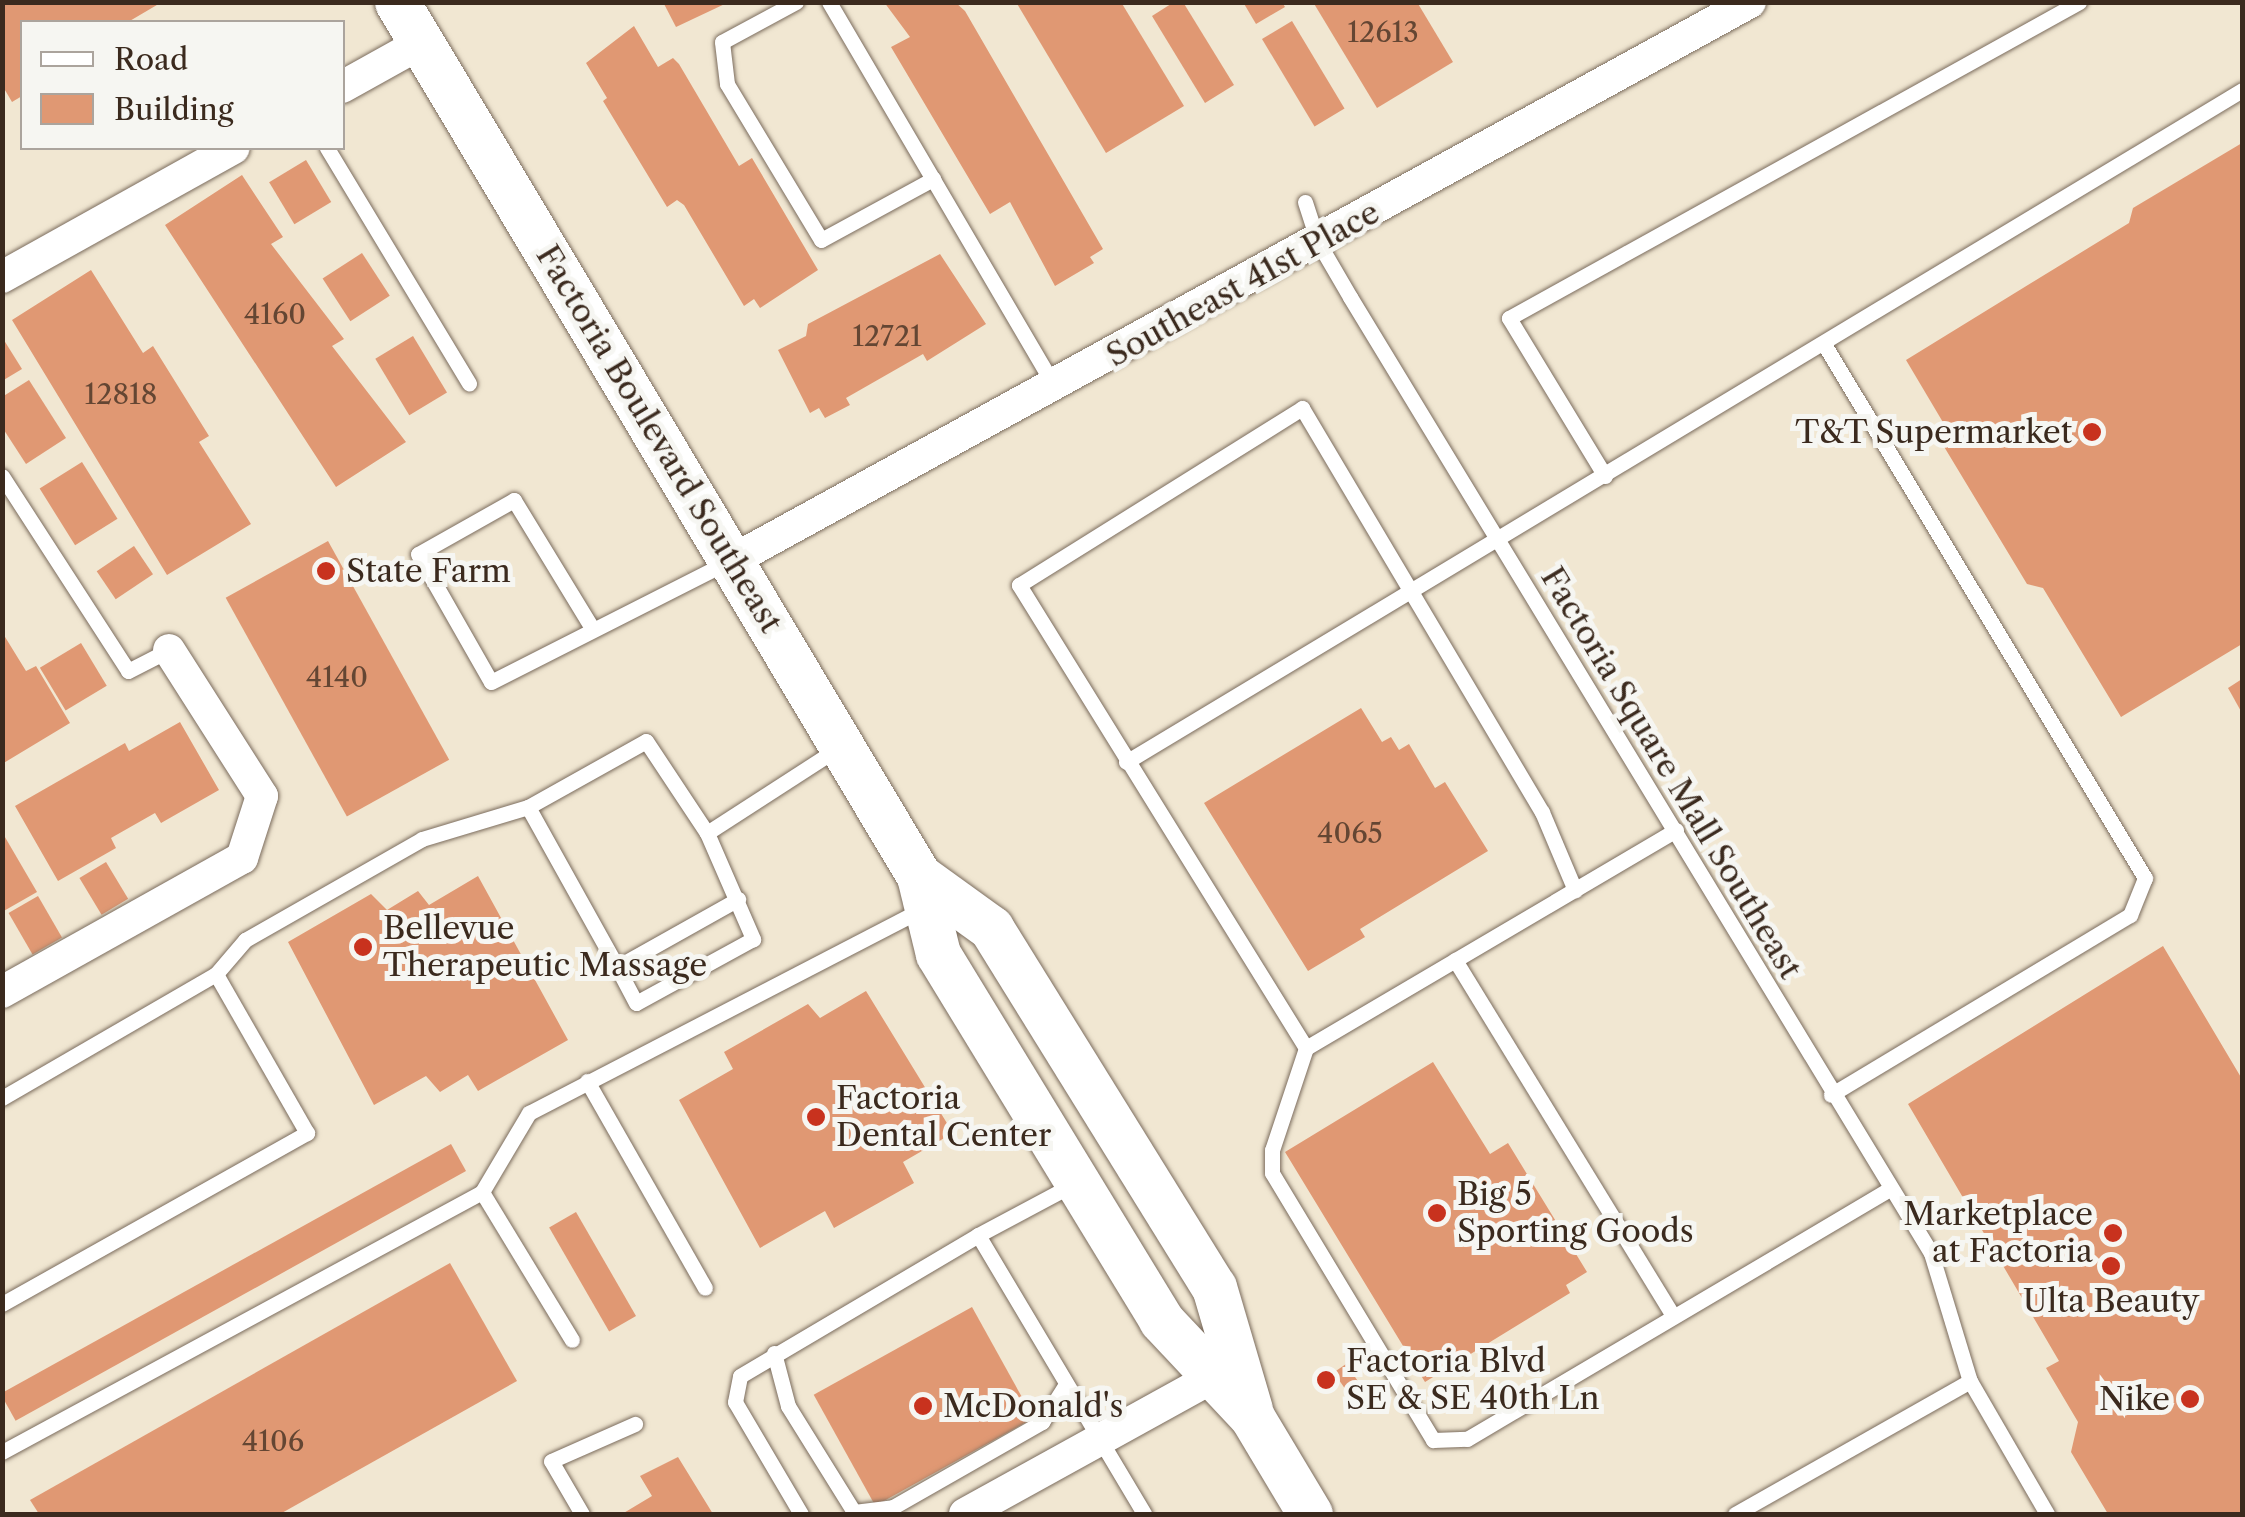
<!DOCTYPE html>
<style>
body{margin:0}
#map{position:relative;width:2245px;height:1517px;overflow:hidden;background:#f1e7d2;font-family:"Libre Caslon Text",serif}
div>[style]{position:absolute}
.building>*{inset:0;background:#e09873;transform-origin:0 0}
.roads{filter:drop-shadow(0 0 2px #7b6c5d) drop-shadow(0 0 2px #7b6c5d)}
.lane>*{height:15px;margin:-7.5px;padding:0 7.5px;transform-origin:7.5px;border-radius:7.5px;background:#fff}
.street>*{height:32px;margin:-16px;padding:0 16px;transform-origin:16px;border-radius:16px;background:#fff}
.secondary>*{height:45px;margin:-22.5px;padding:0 22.5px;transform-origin:22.5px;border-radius:22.5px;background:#fff}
.dots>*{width:28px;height:28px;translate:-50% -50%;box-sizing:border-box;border:5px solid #f6f6f2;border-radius:50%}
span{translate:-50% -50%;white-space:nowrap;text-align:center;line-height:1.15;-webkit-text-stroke:10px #f6f6f2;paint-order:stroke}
.number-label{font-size:28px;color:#644633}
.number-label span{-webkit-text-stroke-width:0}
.street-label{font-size:32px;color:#3b2a1e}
.poi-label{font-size:32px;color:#3b2a1e}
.right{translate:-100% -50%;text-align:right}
.left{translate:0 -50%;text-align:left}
.frame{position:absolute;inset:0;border:5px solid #3b2a1e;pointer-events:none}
.legend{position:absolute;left:20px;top:20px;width:325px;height:130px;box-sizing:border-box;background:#f6f6f2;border:2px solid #aba49d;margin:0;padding:12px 18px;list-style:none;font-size:30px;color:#3b2a1e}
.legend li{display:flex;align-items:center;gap:20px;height:50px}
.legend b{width:50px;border:2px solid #aba49d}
</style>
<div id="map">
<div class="building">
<div style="clip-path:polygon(2px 2px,162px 2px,128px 22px,22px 22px,22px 96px,12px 102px,2px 85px)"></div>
<div style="clip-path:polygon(663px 2px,729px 2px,676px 27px)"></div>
<div style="clip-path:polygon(884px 2px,955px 2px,965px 11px,1103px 249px,1090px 257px,1094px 263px,1055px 286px,1010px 202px,990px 214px,891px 47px,910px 37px)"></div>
<div style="clip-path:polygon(1016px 2px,1121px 2px,1184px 106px,1106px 153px)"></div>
<div style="clip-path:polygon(1174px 2px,1183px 2px,1234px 85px,1205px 103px,1152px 16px)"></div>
<div style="clip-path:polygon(1243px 2px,1282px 2px,1285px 7px,1256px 24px)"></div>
<div style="clip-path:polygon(1313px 2px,1417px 2px,1453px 62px,1377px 108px)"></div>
<div style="left:1292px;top:21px;width:102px;height:35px;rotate:59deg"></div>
<div style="clip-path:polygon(634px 26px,658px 67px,673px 58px,679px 64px,739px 166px,752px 158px,818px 270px,760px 308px,754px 299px,744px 306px,684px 205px,677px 200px,667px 207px,603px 101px,607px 98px,586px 63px)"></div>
<div style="clip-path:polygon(2242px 143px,2242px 644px,2121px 717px,2043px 588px,2027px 584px,1940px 440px,1944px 424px,1906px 360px,2129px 223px,2133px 208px)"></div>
<div style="left:306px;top:160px;width:49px;height:43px;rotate:59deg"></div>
<div style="clip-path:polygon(242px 175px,283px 237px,271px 244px,344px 339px,332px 346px,406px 442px,336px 487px,165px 225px)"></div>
<div style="left:362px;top:253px;width:51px;height:47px;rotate:57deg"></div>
<div style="clip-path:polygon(940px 254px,986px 324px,927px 361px,923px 354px,846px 398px,850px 405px,825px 418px,819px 408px,810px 413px,778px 350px,806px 336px,808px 324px)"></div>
<div style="clip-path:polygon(91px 270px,143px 353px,153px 346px,209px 436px,199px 442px,251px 524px,167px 575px,12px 320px)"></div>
<div style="left:413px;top:336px;width:66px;height:44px;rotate:59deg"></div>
<div style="clip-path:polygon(2px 337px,22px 369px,2px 381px)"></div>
<div style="clip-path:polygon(29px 380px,66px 438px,26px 464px,2px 427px,2px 397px)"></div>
<div style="left:82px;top:462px;width:67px;height:50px;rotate:58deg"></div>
<div style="left:328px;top:541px;width:250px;height:117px;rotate:61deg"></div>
<div style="left:134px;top:546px;width:34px;height:45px;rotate:56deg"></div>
<div style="clip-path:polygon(2px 632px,26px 671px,36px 666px,70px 723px,2px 764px)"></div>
<div style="left:81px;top:643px;width:50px;height:48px;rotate:59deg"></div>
<div style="clip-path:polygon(2242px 679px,2242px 713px,2228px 688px)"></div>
<div style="clip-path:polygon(1361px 708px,1382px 742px,1391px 737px,1399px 750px,1409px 744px,1435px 788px,1445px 782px,1488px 851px,1360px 929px,1365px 937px,1308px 971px,1204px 803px)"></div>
<div style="clip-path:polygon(180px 722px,219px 790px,161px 823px,155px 813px,111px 838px,116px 848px,58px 881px,15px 806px,125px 743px,129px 751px)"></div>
<div style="clip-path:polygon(2px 832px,37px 892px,2px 912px)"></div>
<div style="left:106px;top:862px;width:43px;height:31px;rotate:59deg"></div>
<div style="clip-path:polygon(478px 876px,568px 1040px,478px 1091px,468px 1075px,440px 1092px,426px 1076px,374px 1105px,288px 942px,371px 894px,387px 910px,418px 891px,429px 905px)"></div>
<div style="left:38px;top:896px;width:48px;height:34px;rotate:60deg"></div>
<div style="clip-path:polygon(2163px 946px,2242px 1079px,2242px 1514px,2108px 1514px,2071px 1452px,2078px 1422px,2046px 1368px,2059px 1361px,1908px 1104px)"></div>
<div style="clip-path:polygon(866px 991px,953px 1133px,903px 1162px,914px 1183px,834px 1228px,825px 1211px,760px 1248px,679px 1100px,733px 1069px,724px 1052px,808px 1004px,820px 1018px)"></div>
<div style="clip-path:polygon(1433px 1062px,1490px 1154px,1508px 1143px,1587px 1272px,1566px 1285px,1570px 1293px,1425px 1382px,1285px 1152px)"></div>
<div style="left:451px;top:1144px;width:31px;height:515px;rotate:61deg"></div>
<div style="left:576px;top:1212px;width:120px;height:31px;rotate:60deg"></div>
<div style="clip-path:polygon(450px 1263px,517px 1381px,280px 1514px,39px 1514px,30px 1500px)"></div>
<div style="left:972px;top:1307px;width:127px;height:181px;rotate:61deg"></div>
<div style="left:1346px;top:1364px;width:38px;height:15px;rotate:55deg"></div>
<div style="clip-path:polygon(678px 1457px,713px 1514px,622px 1514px,652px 1496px,640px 1476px)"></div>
</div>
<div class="roads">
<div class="lane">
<div style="left:796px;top:2px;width:84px;rotate:151.6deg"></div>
<div style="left:722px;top:42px;width:42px;rotate:83.2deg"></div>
<div style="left:727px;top:84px;width:182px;rotate:58.9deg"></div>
<div style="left:821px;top:240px;width:128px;rotate:-28.6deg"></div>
<div style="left:829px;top:2px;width:446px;rotate:59.6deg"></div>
<div style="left:327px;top:148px;width:275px;rotate:58.9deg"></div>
<div style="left:1305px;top:202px;width:42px;rotate:72deg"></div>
<div style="left:1318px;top:242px;width:64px;rotate:59.8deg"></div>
<div style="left:1350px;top:297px;width:1119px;rotate:58.71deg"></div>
<div style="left:1931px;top:1253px;width:134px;rotate:73.1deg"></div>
<div style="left:1970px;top:1381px;width:154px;rotate:59.9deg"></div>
<div style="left:1824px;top:344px;width:623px;rotate:58.99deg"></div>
<div style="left:2145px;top:878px;width:40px;rotate:112deg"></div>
<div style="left:2130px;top:915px;width:349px;rotate:149deg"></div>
<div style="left:2px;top:476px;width:232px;rotate:57.1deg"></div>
<div style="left:128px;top:671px;width:46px;rotate:-27.1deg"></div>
<div style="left:1605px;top:476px;width:185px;rotate:-121.3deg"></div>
<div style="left:1509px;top:318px;width:652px;rotate:-29deg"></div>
<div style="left:592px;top:628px;width:150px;rotate:-121.4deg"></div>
<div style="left:514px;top:500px;width:110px;rotate:150.6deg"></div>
<div style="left:418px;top:554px;width:147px;rotate:60.3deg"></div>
<div style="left:491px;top:682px;width:263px;rotate:-26.9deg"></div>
<div style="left:1126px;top:762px;width:1303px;rotate:-31.05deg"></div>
<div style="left:528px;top:807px;width:183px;rotate:60.9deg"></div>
<div style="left:617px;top:967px;width:139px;rotate:-29.3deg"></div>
<div style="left:1676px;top:830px;width:429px;rotate:149.5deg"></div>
<div style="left:1306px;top:1048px;width:108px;rotate:108.4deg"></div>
<div style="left:1272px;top:1150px;width:23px;rotate:90deg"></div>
<div style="left:1272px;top:1173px;width:312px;rotate:58.9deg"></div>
<div style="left:1433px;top:1440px;width:34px;rotate:-2deg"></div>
<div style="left:1467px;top:1439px;width:490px;rotate:-30.6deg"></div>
<div style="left:707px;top:833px;width:155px;rotate:-32.9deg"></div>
<div style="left:1455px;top:960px;width:417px;rotate:58.5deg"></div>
<div style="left:1306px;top:1048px;width:545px;rotate:-121.79deg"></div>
<div style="left:1019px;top:585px;width:334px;rotate:-32deg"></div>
<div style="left:1302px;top:408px;width:470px;rotate:59.3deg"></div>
<div style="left:1542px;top:812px;width:85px;rotate:67.1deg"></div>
<div style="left:587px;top:1081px;width:238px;rotate:60.3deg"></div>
<div style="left:2px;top:1098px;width:247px;rotate:-30.1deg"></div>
<div style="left:216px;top:974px;width:45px;rotate:-49.5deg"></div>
<div style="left:245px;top:940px;width:204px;rotate:-29.7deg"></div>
<div style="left:422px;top:839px;width:111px;rotate:-16.8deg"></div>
<div style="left:528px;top:807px;width:135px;rotate:-29.2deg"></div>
<div style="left:646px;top:741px;width:110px;rotate:56.5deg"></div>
<div style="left:707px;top:833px;width:116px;rotate:66.5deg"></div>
<div style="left:753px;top:939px;width:133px;rotate:151.3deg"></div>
<div style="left:636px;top:1003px;width:41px;rotate:-117.8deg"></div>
<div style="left:482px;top:1192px;width:92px;rotate:-59.3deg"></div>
<div style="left:529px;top:1113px;width:444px;rotate:-27.4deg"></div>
<div style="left:978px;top:1235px;width:106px;rotate:-28deg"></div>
<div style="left:2px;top:1304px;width:350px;rotate:-29.3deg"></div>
<div style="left:307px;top:1133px;width:183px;rotate:-119.8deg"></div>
<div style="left:774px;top:1353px;width:55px;rotate:75.2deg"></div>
<div style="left:788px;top:1406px;width:125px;rotate:58.1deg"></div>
<div style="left:854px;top:1512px;width:39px;rotate:-7deg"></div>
<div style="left:893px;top:1507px;width:172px;rotate:-29.7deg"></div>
<div style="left:1042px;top:1422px;width:45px;rotate:-57.7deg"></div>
<div style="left:2px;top:1452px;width:546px;rotate:-28.44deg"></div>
<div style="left:482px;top:1192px;width:173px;rotate:58.7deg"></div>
<div style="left:582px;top:1514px;width:61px;rotate:-120.3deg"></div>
<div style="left:551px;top:1461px;width:92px;rotate:-23.8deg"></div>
<div style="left:801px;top:1514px;width:130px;rotate:-120.5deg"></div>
<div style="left:735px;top:1402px;width:26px;rotate:-79deg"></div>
<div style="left:740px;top:1376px;width:277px;rotate:-30.6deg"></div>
<div style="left:978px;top:1235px;width:325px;rotate:59.2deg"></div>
<div style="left:1735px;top:1514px;width:270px;rotate:-29.5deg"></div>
</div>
<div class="street">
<div style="left:342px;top:87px;width:90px;rotate:-29.1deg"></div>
<div style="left:2px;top:277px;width:265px;rotate:-29.1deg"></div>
<div style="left:733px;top:560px;width:1160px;rotate:-28.75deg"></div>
<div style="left:2px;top:992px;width:275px;rotate:-29.2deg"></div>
<div style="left:242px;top:858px;width:65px;rotate:-72.1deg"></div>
<div style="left:262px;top:796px;width:173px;rotate:-122.5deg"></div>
<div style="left:965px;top:1514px;width:283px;rotate:-28.9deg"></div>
</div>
<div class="secondary">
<div style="left:397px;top:2px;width:1018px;rotate:59.15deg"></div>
<div style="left:919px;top:876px;width:80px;rotate:76.3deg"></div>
<div style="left:938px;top:954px;width:429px;rotate:58.6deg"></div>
<div style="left:1161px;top:1320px;width:133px;rotate:46.8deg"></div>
<div style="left:1252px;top:1417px;width:113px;rotate:59.1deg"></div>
<div style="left:919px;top:876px;width:89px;rotate:35.8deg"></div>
<div style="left:991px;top:928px;width:423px;rotate:58.2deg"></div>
<div style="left:1214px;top:1287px;width:127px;rotate:73.6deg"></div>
</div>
</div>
<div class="dots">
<div style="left:2092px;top:432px;background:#c8321e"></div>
<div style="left:326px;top:571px;background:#c8321e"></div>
<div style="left:363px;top:947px;background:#c8321e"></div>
<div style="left:816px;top:1117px;background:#c8321e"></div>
<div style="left:1437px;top:1213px;background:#c8321e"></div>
<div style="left:2113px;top:1233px;background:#c8321e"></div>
<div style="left:2111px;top:1266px;background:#c8321e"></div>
<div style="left:1326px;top:1380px;background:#c8321e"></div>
<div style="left:2190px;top:1399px;background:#c8321e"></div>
<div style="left:923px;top:1406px;background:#c8321e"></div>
</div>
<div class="number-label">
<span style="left:1383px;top:32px">12613</span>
<span style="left:275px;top:314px">4160</span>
<span style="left:887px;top:336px">12721</span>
<span style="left:121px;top:394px">12818</span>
<span style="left:337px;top:677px">4140</span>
<span style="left:1350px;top:833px">4065</span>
<span style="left:273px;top:1441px">4106</span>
</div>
<div class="street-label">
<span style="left:1243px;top:284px;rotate:-29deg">Southeast 41st Place</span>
<span style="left:659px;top:439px;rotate:59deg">Factoria Boulevard Southeast</span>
<span style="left:1671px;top:773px;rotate:59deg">Factoria Square Mall Southeast</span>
</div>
<div class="poi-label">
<span class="right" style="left:2072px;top:432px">T&amp;T Supermarket</span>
<span class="left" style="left:346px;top:571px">State Farm</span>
<span class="left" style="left:383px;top:947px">Bellevue<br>Therapeutic Massage</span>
<span class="left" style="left:836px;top:1117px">Factoria<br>Dental Center</span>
<span class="left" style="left:1457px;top:1213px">Big 5<br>Sporting Goods</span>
<span class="right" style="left:2093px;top:1233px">Marketplace<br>at Factoria</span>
<span style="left:2111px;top:1301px">Ulta Beauty</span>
<span class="left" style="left:1346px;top:1380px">Factoria Blvd<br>SE &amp; SE 40th Ln</span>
<span class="right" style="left:2170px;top:1399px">Nike</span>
<span class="left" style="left:943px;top:1406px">McDonald's</span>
</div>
<div class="frame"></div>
<ul class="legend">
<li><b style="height:12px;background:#fff"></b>Road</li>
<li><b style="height:28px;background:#e09873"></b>Building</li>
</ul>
</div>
